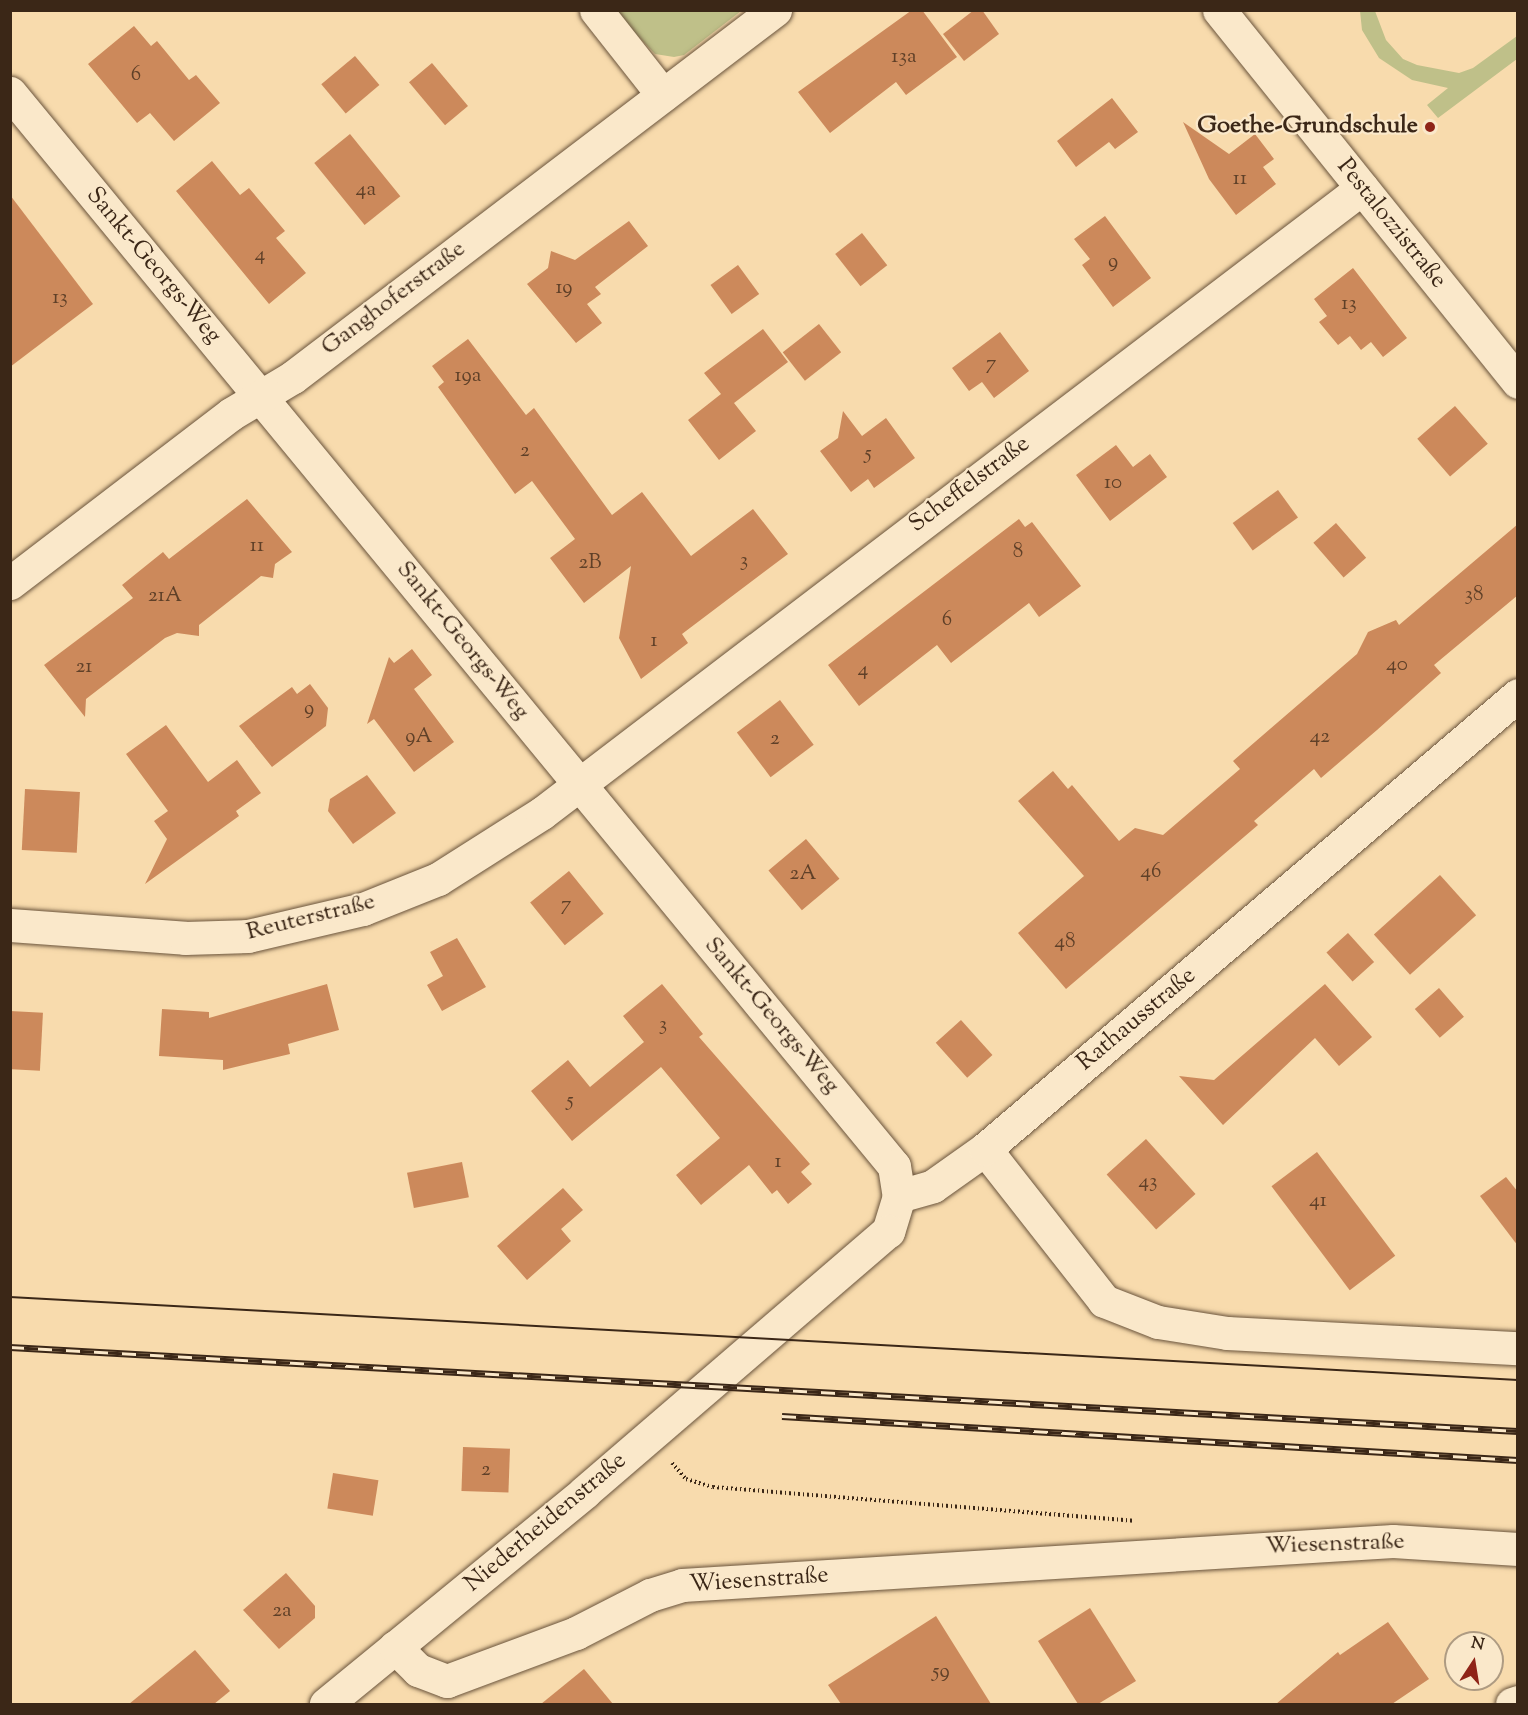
<!DOCTYPE html>
<meta charset="utf-8">
<style>
body{margin:0}
#map{position:relative;width:1528px;height:1715px;overflow:hidden;background:#f8dbad;font-family:"Sorts Mill Goudy",serif}
div>[style]{position:absolute}
.green>*{inset:0;background:#bfc089}
.building>*{inset:0;background:#cc895b;transform-origin:0 0}
.path>*{height:4px;margin-top:-2px;transform-origin:0;background:repeating-linear-gradient(90deg,#3b2717 0 1.5px,transparent 0 4.5px)}
.roads{filter:drop-shadow(0 0 2px #6a543c) drop-shadow(0 0 2px #6a543c)}
.minor>*{height:33px;margin:-16.5px;padding:0 16.5px;transform-origin:16.5px;border-radius:16.5px;background:#fae8ca}
.tram>*{height:1.5px;margin:-0.75px;padding:0 0.75px;transform-origin:0.75px;border-radius:0.75px;background:#3b2717}
.rail>*{height:7px;margin-top:-3.5px;transform-origin:0;background:repeating-linear-gradient(90deg,#fae8ca 0 14px,#3b2717 0 28px);box-sizing:border-box;border-block:2px solid #3b2717}
.dots>*{width:16px;height:16px;translate:-50% -50%;box-sizing:border-box;border:3px solid #fae8ca;border-radius:50%}
span{translate:-50% -50%;white-space:nowrap;text-align:center;line-height:1.15;-webkit-text-stroke:4.5px #fae8ca;paint-order:stroke}
.number-label{font-size:21px;color:#5f4028}
.number-label span{-webkit-text-stroke-width:0}
.poi-label{font-size:24px;color:#3b2717;font-weight:700}
.right{translate:-100% -50%;text-align:right}
.street-label{font-size:24px;color:#3b2717}
.frame{position:absolute;inset:0;border:12px solid #3b2717;pointer-events:none}
.north{position:absolute;left:1444px;top:1631px;width:60px;height:60px;box-sizing:border-box;background:#fae8ca;border:2px solid #ae9b82;border-radius:50%;rotate:12deg;font-size:16px;font-weight:700;line-height:24px;text-align:center;color:#3b2717}
.north::after{content:'';display:block;margin:auto;width:21px;height:27px;background:#8f2418;clip-path:polygon(50% 0,100% 100%,50% 72%,0 100%)}
</style>
<div id="map">
<div class="green">
<div style="clip-path:polygon(614px 11px,741px 11px,684px 55px,674px 57px,655px 54px)"></div>
<div style="clip-path:polygon(1360px 11px,1375px 11px,1386px 40px,1403px 59px,1417px 65px,1459px 73px,1473px 68px,1517px 36px,1517px 59px,1438px 118px,1427px 105px,1448px 88px,1412px 80px,1379px 58px,1362px 30px)"></div>
</div>
<div class="building">
<div style="clip-path:polygon(912px 10px,922px 10px,957px 57px,906px 95px,896px 82px,830px 133px,798px 92px)"></div>
<div style="clip-path:polygon(974px 10px,982px 10px,999px 34px,964px 61px,943px 34px)"></div>
<div style="clip-path:polygon(134px 26px,151px 46px,157px 41px,189px 80px,196px 75px,220px 103px,174px 141px,150px 113px,137px 123px,88px 64px)"></div>
<div style="left:355px;top:56px;width:38px;height:44px;rotate:50deg"></div>
<div style="left:432px;top:63px;width:56px;height:30px;rotate:50deg"></div>
<div style="clip-path:polygon(1112px 98px,1138px 132px,1115px 149px,1109px 142px,1076px 167px,1057px 141px)"></div>
<div style="clip-path:polygon(1183px 122px,1229px 154px,1255px 134px,1274px 159px,1263px 167px,1276px 184px,1236px 215px,1209px 179px)"></div>
<div style="left:350px;top:134px;width:80px;height:46px;rotate:51deg"></div>
<div style="clip-path:polygon(212px 161px,240px 195px,249px 188px,285px 231px,276px 238px,306px 273px,269px 304px,176px 191px)"></div>
<div style="clip-path:polygon(10px 195px,93px 304px,10px 367px)"></div>
<div style="clip-path:polygon(1105px 216px,1151px 278px,1113px 307px,1082px 265px,1090px 259px,1074px 239px)"></div>
<div style="clip-path:polygon(629px 221px,648px 246px,595px 287px,601px 294px,587px 304px,602px 323px,576px 343px,527px 284px,548px 268px,551px 251px,575px 260px)"></div>
<div style="left:862px;top:233px;width:41px;height:34px;rotate:52deg"></div>
<div style="left:738px;top:265px;width:36px;height:34px;rotate:54deg"></div>
<div style="clip-path:polygon(1353px 268px,1407px 338px,1383px 357px,1371px 342px,1361px 350px,1350px 336px,1338px 345px,1319px 322px,1327px 316px,1314px 299px)"></div>
<div style="left:819px;top:324px;width:36px;height:46px;rotate:52deg"></div>
<div style="clip-path:polygon(763px 329px,788px 362px,734px 403px,756px 431px,719px 460px,688px 420px,721px 394px,704px 373px)"></div>
<div style="clip-path:polygon(1000px 332px,1029px 371px,994px 398px,982px 382px,969px 391px,952px 368px)"></div>
<div style="clip-path:polygon(468px 339px,526px 415px,534px 408px,612px 515px,642px 492px,691px 556px,753px 509px,788px 554px,682px 634px,688px 643px,641px 679px,619px 638px,631px 566px,584px 603px,550px 558px,575px 539px,532px 481px,515px 494px,438px 387px,444px 382px,432px 366px)"></div>
<div style="left:1455px;top:406px;width:50px;height:50px;rotate:49deg"></div>
<div style="clip-path:polygon(843px 411px,862px 436px,886px 418px,915px 458px,874px 488px,868px 479px,851px 492px,820px 451px,838px 438px)"></div>
<div style="clip-path:polygon(1116px 445px,1133px 467px,1150px 454px,1167px 477px,1110px 521px,1076px 475px)"></div>
<div style="left:1278px;top:490px;width:34px;height:56px;rotate:54deg"></div>
<div style="clip-path:polygon(247px 499px,292px 552px,275px 564px,273px 578px,261px 576px,199px 625px,199px 636px,177px 633px,165px 638px,86px 699px,85px 717px,44px 665px,133px 598px,122px 585px,163px 552px,169px 559px)"></div>
<div style="clip-path:polygon(1019px 519px,1025px 527px,1032px 522px,1081px 586px,1039px 617px,1029px 603px,951px 663px,937px 645px,859px 706px,828px 665px)"></div>
<div style="left:1336px;top:523px;width:46px;height:30px;rotate:49deg"></div>
<div style="clip-path:polygon(1518px 524px,1518px 595px,1434px 665px,1441px 673px,1377px 730px,1321px 778px,1314px 769px,1254px 821px,1258px 825px,1066px 989px,1018px 933px,1084px 876px,1018px 801px,1053px 771px,1068px 789px,1072px 785px,1119px 841px,1135px 828px,1163px 835px,1240px 769px,1233px 761px,1357px 654px,1368px 632px,1396px 620px,1399px 625px)"></div>
<div style="clip-path:polygon(412px 649px,432px 675px,414px 689px,454px 742px,414px 772px,374px 719px,367px 724px,389px 657px,394px 663px)"></div>
<div style="clip-path:polygon(310px 684px,328px 708px,326px 726px,272px 767px,239px 726px,292px 687px,297px 694px)"></div>
<div style="left:780px;top:700px;width:56px;height:54px;rotate:53deg"></div>
<div style="clip-path:polygon(166px 725px,208px 782px,237px 760px,261px 793px,236px 811px,239px 816px,145px 884px,167px 839px,154px 821px,168px 811px,126px 754px)"></div>
<div style="clip-path:polygon(367px 775px,396px 813px,353px 844px,328px 811px,330px 799px)"></div>
<div style="left:25px;top:789px;width:55px;height:61px;rotate:3deg"></div>
<div style="left:806px;top:839px;width:52px;height:49px;rotate:50deg"></div>
<div style="left:569px;top:871px;width:55px;height:50px;rotate:51deg"></div>
<div style="left:1440px;top:875px;width:54px;height:89px;rotate:48deg"></div>
<div style="left:1348px;top:933px;width:39px;height:29px;rotate:48deg"></div>
<div style="clip-path:polygon(457px 938px,486px 987px,442px 1011px,427px 985px,443px 976px,430px 952px)"></div>
<div style="clip-path:polygon(327px 984px,339px 1030px,288px 1044px,290px 1054px,223px 1070px,223px 1060px,159px 1056px,162px 1009px,209px 1012px,209px 1018px)"></div>
<div style="clip-path:polygon(662px 984px,703px 1034px,699px 1037px,810px 1164px,801px 1172px,812px 1184px,788px 1204px,777px 1190px,772px 1194px,749px 1165px,701px 1205px,676px 1175px,720px 1138px,661px 1067px,572px 1141px,531px 1091px,568px 1060px,590px 1087px,644px 1042px,623px 1016px)"></div>
<div style="clip-path:polygon(1325px 984px,1372px 1037px,1339px 1066px,1315px 1038px,1223px 1125px,1179px 1076px,1214px 1080px)"></div>
<div style="left:1439px;top:988px;width:38px;height:32px;rotate:49deg"></div>
<div style="left:10px;top:1011px;width:33px;height:58px;rotate:3deg"></div>
<div style="left:961px;top:1020px;width:47px;height:34px;rotate:48deg"></div>
<div style="left:1146px;top:1139px;width:74px;height:53px;rotate:48deg"></div>
<div style="left:1317px;top:1152px;width:130px;height:57px;rotate:53deg"></div>
<div style="left:462px;top:1162px;width:36px;height:56px;rotate:79deg"></div>
<div style="clip-path:polygon(1506px 1177px,1518px 1192px,1518px 1246px,1480px 1196px)"></div>
<div style="clip-path:polygon(563px 1188px,583px 1210px,561px 1229px,571px 1241px,527px 1280px,497px 1246px)"></div>
<div style="left:463px;top:1447px;width:47px;height:44px;rotate:2deg"></div>
<div style="left:333px;top:1473px;width:46px;height:36px;rotate:9deg"></div>
<div style="clip-path:polygon(286px 1573px,315px 1606px,315px 1618px,279px 1649px,243px 1610px)"></div>
<div style="clip-path:polygon(1090px 1608px,1136px 1681px,1098px 1704px,1078px 1704px,1038px 1641px)"></div>
<div style="clip-path:polygon(936px 1616px,991px 1704px,841px 1704px,828px 1685px)"></div>
<div style="clip-path:polygon(1388px 1622px,1429px 1679px,1392px 1704px,1276px 1704px,1338px 1652px,1340px 1655px)"></div>
<div style="clip-path:polygon(195px 1650px,230px 1691px,214px 1704px,129px 1704px)"></div>
<div style="clip-path:polygon(584px 1669px,613px 1704px,541px 1704px)"></div>
</div>
<div class="path">
<div style="left:672px;top:1463px;width:21px;rotate:49deg"></div>
<div style="left:686px;top:1479px;width:28px;rotate:17deg"></div>
<div style="left:713px;top:1487px;width:422px;rotate:4.6deg"></div>
</div>
<div class="roads">
<div class="minor">
<div style="left:596px;top:10px;width:108px;rotate:51.8deg"></div>
<div style="left:1219px;top:10px;width:477px;rotate:51.2deg"></div>
<div style="left:10px;top:93px;width:1390px;rotate:50.52deg"></div>
<div style="left:894px;top:1166px;width:30px;rotate:81deg"></div>
<div style="left:899px;top:1196px;width:37px;rotate:107deg"></div>
<div style="left:888px;top:1231px;width:400px;rotate:139.3deg"></div>
<div style="left:585px;top:1492px;width:335px;rotate:140.7deg"></div>
<div style="left:10px;top:583px;width:278px;rotate:-37.4deg"></div>
<div style="left:231px;top:414px;width:72px;rotate:-30.8deg"></div>
<div style="left:293px;top:377px;width:606px;rotate:-37.29deg"></div>
<div style="left:10px;top:925px;width:175px;rotate:4.2deg"></div>
<div style="left:185px;top:938px;width:63px;rotate:-1.8deg"></div>
<div style="left:248px;top:936px;width:118px;rotate:-13.2deg"></div>
<div style="left:363px;top:909px;width:81px;rotate:-21.8deg"></div>
<div style="left:438px;top:879px;width:123px;rotate:-32.4deg"></div>
<div style="left:542px;top:813px;width:1031px;rotate:-37.31deg"></div>
<div style="left:985px;top:1149px;width:193px;rotate:51.9deg"></div>
<div style="left:1104px;top:1301px;width:58px;rotate:21.3deg"></div>
<div style="left:1158px;top:1322px;width:70px;rotate:9.1deg"></div>
<div style="left:1227px;top:1333px;width:291px;rotate:3deg"></div>
<div style="left:899px;top:1196px;width:35px;rotate:-16deg"></div>
<div style="left:933px;top:1186px;width:64px;rotate:-35.4deg"></div>
<div style="left:985px;top:1149px;width:700px;rotate:-40.42deg"></div>
<div style="left:395px;top:1647px;width:33px;rotate:45deg"></div>
<div style="left:418px;top:1670px;width:31px;rotate:21deg"></div>
<div style="left:447px;top:1681px;width:138px;rotate:-20.4deg"></div>
<div style="left:576px;top:1633px;width:83px;rotate:-27.2deg"></div>
<div style="left:650px;top:1595px;width:34px;rotate:-17deg"></div>
<div style="left:682px;top:1585px;width:712px;rotate:-3.54deg"></div>
<div style="left:1393px;top:1541px;width:125px;rotate:3.7deg"></div>
<div style="left:1512px;top:1704px;width:6px;rotate:-18deg"></div>
</div>
</div>
<div class="tram">
<div style="left:10px;top:1297px;width:1510px;rotate:3.15deg"></div>
</div>
<div class="rail">
<div style="left:10px;top:1347px;width:1510px;rotate:3.19deg"></div>
<div style="left:782px;top:1416px;width:737px;rotate:3.42deg"></div>
</div>
<div class="dots">
<div style="left:1430px;top:127px;background:#8f2418"></div>
</div>
<div class="number-label">
<span style="left:904px;top:57px">13a</span>
<span style="left:136px;top:75px">6</span>
<span style="left:1240px;top:179px">11</span>
<span style="left:366px;top:190px">4a</span>
<span style="left:260px;top:255px">4</span>
<span style="left:1113px;top:262px">9</span>
<span style="left:564px;top:288px">19</span>
<span style="left:60px;top:298px">13</span>
<span style="left:1349px;top:304px">13</span>
<span style="left:991px;top:364px">7</span>
<span style="left:468px;top:376px">19a</span>
<span style="left:525px;top:451px">2</span>
<span style="left:868px;top:454px">5</span>
<span style="left:1113px;top:483px">10</span>
<span style="left:257px;top:546px">11</span>
<span style="left:1018px;top:552px">8</span>
<span style="left:744px;top:561px">3</span>
<span style="left:590px;top:563px">2B</span>
<span style="left:1474px;top:595px">38</span>
<span style="left:165px;top:596px">21A</span>
<span style="left:947px;top:620px">6</span>
<span style="left:654px;top:641px">1</span>
<span style="left:1397px;top:665px">40</span>
<span style="left:84px;top:667px">21</span>
<span style="left:863px;top:670px">4</span>
<span style="left:309px;top:709px">9</span>
<span style="left:419px;top:737px">9A</span>
<span style="left:1320px;top:737px">42</span>
<span style="left:775px;top:739px">2</span>
<span style="left:1151px;top:872px">46</span>
<span style="left:803px;top:874px">2A</span>
<span style="left:566px;top:905px">7</span>
<span style="left:1065px;top:942px">48</span>
<span style="left:663px;top:1025px">3</span>
<span style="left:570px;top:1101px">5</span>
<span style="left:778px;top:1162px">1</span>
<span style="left:1148px;top:1182px">43</span>
<span style="left:1318px;top:1201px">41</span>
<span style="left:486px;top:1470px">2</span>
<span style="left:282px;top:1611px">2a</span>
<span style="left:941px;top:1672px">59</span>
</div>
<div class="poi-label">
<span class="right" style="left:1418px;top:127px">Goethe-Grundschule</span>
</div>
<div class="street-label">
<span style="left:1391px;top:224px;rotate:51deg">Pestalozzistraße</span>
<span style="left:153px;top:266px;rotate:50deg">Sankt-Georgs-Weg</span>
<span style="left:394px;top:299px;rotate:-37deg">Ganghoferstraße</span>
<span style="left:970px;top:485px;rotate:-37deg">Scheffelstraße</span>
<span style="left:462px;top:641px;rotate:51deg">Sankt-Georgs-Weg</span>
<span style="left:311px;top:918px;rotate:-14deg">Reuterstraße</span>
<span style="left:771px;top:1016px;rotate:50deg">Sankt-Georgs-Weg</span>
<span style="left:1137px;top:1020px;rotate:-40deg">Rathausstraße</span>
<span style="left:546px;top:1523px;rotate:-40deg">Niederheidenstraße</span>
<span style="left:1335px;top:1545px;rotate:-2deg">Wiesenstraße</span>
<span style="left:759px;top:1581px;rotate:-4deg">Wiesenstraße</span>
</div>
<div class="frame"></div>
<div class="north">N</div>
</div>
